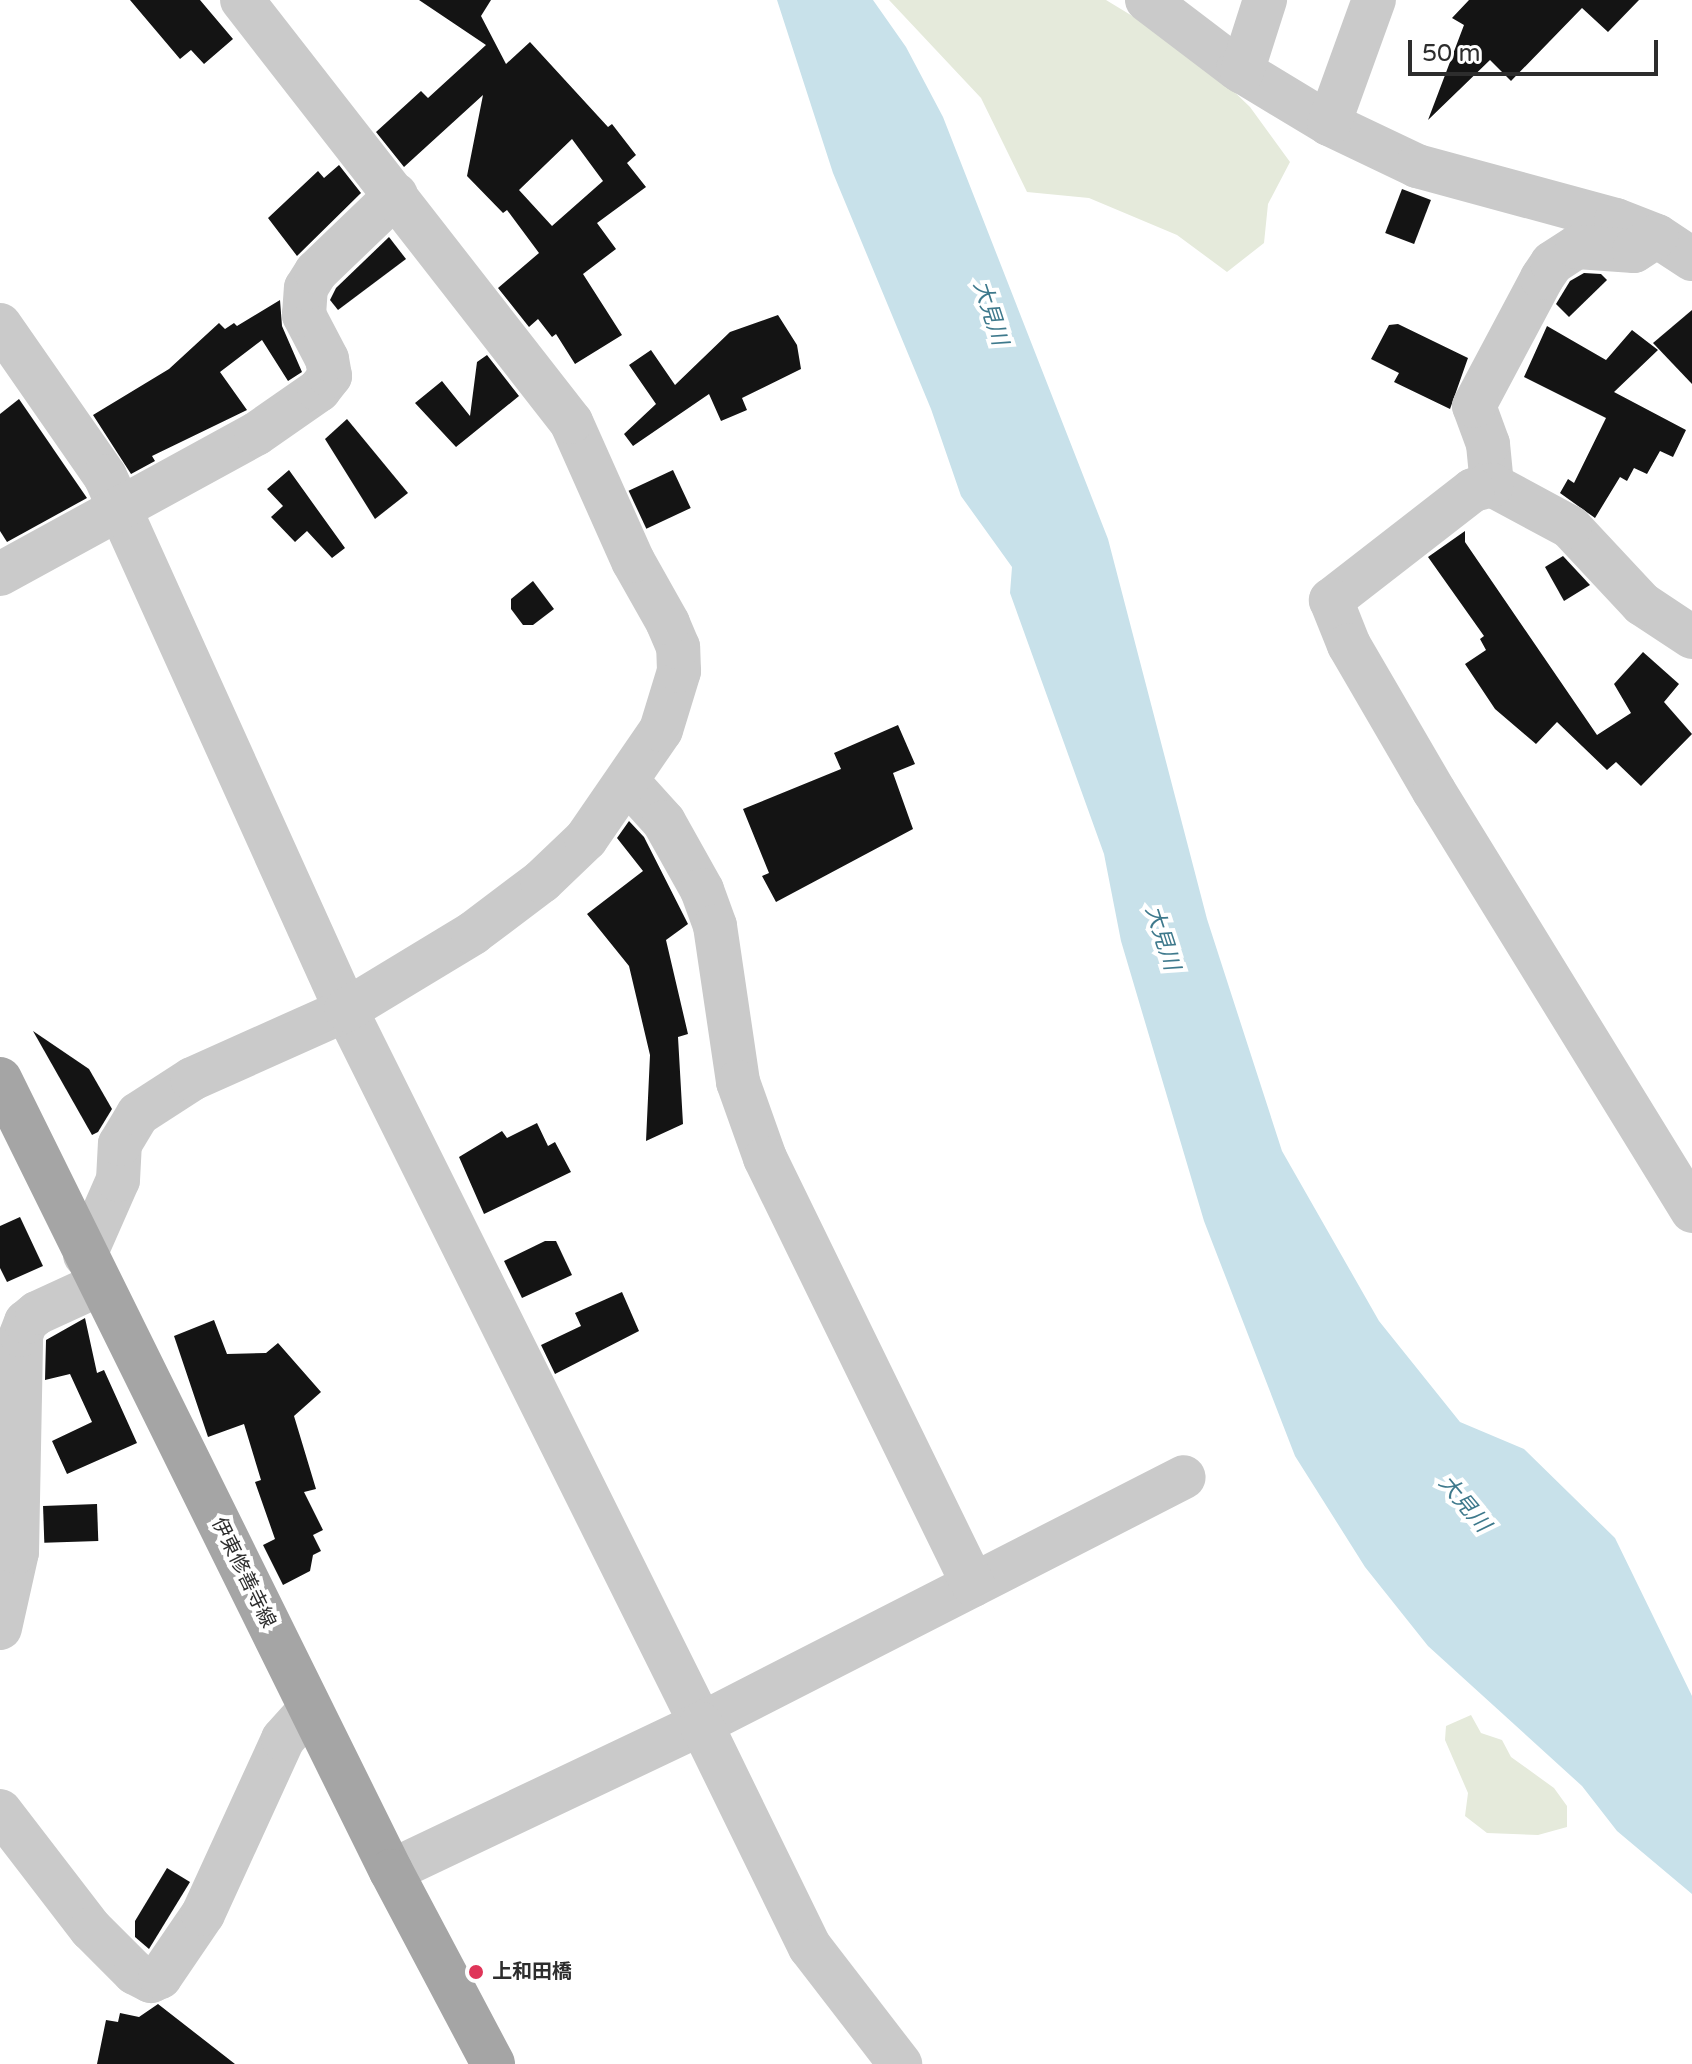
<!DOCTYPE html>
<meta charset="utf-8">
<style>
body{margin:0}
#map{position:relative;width:1692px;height:2064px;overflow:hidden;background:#fff;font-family:"Varela Round","Noto Sans JP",sans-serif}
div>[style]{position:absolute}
.green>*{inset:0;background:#e5eadb}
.water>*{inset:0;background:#c8e1ea}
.building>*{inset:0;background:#141414;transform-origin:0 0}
.minor>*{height:44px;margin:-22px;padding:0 22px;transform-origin:22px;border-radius:22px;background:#cacaca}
.major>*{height:44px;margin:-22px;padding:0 22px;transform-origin:22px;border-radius:22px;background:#a5a5a5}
.dots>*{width:22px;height:22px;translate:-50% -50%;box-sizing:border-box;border:4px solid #fff;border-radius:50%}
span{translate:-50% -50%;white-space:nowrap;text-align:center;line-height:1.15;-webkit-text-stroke:8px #fff;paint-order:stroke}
.street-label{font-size:20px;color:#2d2d2d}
.poi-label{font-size:20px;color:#2d2d2d;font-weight:700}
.left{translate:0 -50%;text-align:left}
.water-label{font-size:22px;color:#3e798c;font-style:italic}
.scale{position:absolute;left:1408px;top:40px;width:250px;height:36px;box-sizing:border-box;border:4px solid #2d2d2d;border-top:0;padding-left:10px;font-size:24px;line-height:28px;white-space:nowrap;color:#2d2d2d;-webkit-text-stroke:6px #fff;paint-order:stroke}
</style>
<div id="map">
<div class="green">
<div style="clip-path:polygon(889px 0,1106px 0,1195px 54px,1250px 107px,1290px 162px,1268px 204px,1264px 243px,1227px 272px,1177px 235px,1089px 198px,1027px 192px,981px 98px)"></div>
<div style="clip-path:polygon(1471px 1715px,1481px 1733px,1502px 1740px,1511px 1757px,1554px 1788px,1567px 1806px,1567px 1827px,1538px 1835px,1487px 1833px,1465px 1816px,1468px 1793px,1445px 1740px,1446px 1726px)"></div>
</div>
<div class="water">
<div style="clip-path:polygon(777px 0,873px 0,906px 47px,943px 117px,1108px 539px,1207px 919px,1282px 1151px,1379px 1321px,1460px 1422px,1524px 1449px,1615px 1538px,1692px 1696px,1692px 1894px,1617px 1831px,1582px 1786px,1428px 1646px,1365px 1567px,1295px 1456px,1204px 1221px,1121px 941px,1104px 854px,1010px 593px,1012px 567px,961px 496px,931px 409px,833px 173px)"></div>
</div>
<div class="building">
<div style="clip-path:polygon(130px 0,200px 0,233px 39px,204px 64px,191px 50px,180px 59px)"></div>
<div style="clip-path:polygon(evenodd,419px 0,491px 0,481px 16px,506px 64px,530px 42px,608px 127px,612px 124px,636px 155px,627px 163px,646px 187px,597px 223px,616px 249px,583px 274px,622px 335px,575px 364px,556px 334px,552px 337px,538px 319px,529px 327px,498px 288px,539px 253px,507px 210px,503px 213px,467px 176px,483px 95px,404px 167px,376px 132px,421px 91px,428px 98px,486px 45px,419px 0,572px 139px,603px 181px,552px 226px,519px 190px,572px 139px)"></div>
<div style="clip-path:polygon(1469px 0,1639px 0,1608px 32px,1582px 8px,1511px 81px,1490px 60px,1428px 120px,1464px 25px,1452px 18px)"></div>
<div style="clip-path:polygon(339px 165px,361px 193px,297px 256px,268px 218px,318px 171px,324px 178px)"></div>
<div style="left:1402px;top:189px;width:31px;height:47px;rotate:21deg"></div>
<div style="clip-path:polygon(389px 237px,406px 259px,338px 310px,330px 300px,336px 288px)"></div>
<div style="clip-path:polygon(1584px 273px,1601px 274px,1607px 280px,1569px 317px,1556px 304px,1570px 281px)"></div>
<div style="clip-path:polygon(280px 300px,282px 326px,302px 372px,288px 381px,262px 340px,220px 372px,247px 410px,152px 456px,155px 461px,131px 474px,93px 415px,169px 369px,219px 323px,225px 329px,234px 323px,237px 326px)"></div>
<div style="clip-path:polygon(1692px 310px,1692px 384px,1653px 343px)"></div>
<div style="clip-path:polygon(778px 315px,797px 345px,801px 369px,742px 398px,747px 410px,721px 421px,709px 394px,633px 446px,624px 434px,656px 404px,629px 365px,651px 350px,675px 385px,730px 332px)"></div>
<div style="clip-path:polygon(1398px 324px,1468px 358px,1450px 409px,1394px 382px,1399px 373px,1371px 359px,1389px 325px)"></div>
<div style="clip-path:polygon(1547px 326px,1606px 360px,1632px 330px,1658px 350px,1614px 392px,1686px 430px,1673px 457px,1660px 451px,1647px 474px,1634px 468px,1627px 481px,1620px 477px,1595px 518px,1560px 493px,1568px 479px,1574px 483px,1606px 418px,1524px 377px)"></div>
<div style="clip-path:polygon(487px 355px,519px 396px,456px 447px,415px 403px,442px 381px,470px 416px,477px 362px)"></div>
<div style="clip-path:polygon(19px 399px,87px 498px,7px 542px,0 531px,0 414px)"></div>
<div style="clip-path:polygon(347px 419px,408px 493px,375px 519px,325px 439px)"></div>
<div style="clip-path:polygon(289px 470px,345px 548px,332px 558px,307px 531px,295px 542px,271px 517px,283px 506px,267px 489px)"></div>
<div style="left:673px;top:470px;width:42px;height:49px;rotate:65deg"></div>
<div style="clip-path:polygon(1465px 531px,1465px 542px,1597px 735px,1631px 713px,1614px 684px,1643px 652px,1679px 684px,1664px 702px,1692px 734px,1641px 786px,1616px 762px,1607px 770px,1557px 722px,1536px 744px,1495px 709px,1465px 664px,1486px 650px,1480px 639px,1484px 636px,1428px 557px)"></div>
<div style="clip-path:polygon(1563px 556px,1590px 585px,1564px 601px,1545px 567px)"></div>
<div style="clip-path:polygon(533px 581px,554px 609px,533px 625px,523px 625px,511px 609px,511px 599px)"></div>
<div style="clip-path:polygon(898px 725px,915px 764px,893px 773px,913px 829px,776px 902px,762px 876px,769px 873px,743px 809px,841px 769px,834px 753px)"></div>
<div style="clip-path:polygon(629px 821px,644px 837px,688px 924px,666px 940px,688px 1034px,678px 1037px,683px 1124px,646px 1141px,650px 1055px,629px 966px,587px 914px,643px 871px,617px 838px)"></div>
<div style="clip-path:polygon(33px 1031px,89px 1069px,112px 1109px,98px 1132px,92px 1135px)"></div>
<div style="clip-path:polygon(537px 1123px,548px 1146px,555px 1142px,571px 1172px,484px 1214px,459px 1157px,502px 1131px,507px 1138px)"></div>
<div style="clip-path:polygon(20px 1217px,43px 1266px,7px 1282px,0 1268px,0 1226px)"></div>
<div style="clip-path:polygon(545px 1241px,556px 1241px,572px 1275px,522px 1298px,504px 1261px)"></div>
<div style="clip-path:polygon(622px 1292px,639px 1331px,555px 1374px,541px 1345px,581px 1326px,575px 1313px)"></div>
<div style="clip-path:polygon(85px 1318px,97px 1373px,104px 1370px,137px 1443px,67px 1474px,52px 1441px,92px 1422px,70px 1374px,45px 1380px,46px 1340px)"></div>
<div style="clip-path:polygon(214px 1320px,227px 1354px,266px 1353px,278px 1343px,321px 1392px,294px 1416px,316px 1489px,304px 1492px,323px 1530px,313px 1535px,321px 1551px,313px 1555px,310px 1571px,283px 1585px,263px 1545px,275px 1539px,255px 1482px,261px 1480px,244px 1424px,208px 1437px,174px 1336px)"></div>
<div style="left:97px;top:1504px;width:37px;height:54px;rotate:88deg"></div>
<div style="clip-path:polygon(167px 1868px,190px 1882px,149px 1949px,135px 1937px,135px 1921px)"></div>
<div style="clip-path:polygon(158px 2004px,235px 2064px,97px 2064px,106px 2020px,118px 2022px,120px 2013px,139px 2017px)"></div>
</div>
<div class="minor">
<div style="left:1147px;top:0;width:114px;rotate:37.2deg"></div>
<div style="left:1238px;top:69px;width:106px;rotate:31.1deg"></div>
<div style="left:1329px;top:124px;width:98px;rotate:25.5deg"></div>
<div style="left:1417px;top:166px;width:206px;rotate:15.2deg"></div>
<div style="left:1616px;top:220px;width:44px;rotate:21.3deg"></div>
<div style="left:1657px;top:236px;width:42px;rotate:33.3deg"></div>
<div style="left:1242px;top:72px;width:76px;rotate:-72.3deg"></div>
<div style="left:1329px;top:124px;width:132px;rotate:-70.1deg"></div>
<div style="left:0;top:325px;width:184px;rotate:55.2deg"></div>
<div style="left:105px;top:476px;width:586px;rotate:65.71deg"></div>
<div style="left:346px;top:1010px;width:797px;rotate:63.56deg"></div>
<div style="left:701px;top:1724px;width:542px;rotate:-27.08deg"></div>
<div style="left:1492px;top:485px;width:41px;rotate:-95.6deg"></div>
<div style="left:1488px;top:444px;width:40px;rotate:-110.2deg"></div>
<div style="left:1474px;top:406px;width:145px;rotate:-62deg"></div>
<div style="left:1542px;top:278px;width:18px;rotate:-56deg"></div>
<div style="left:1552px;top:263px;width:30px;rotate:-33deg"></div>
<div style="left:1577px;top:247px;width:57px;rotate:4deg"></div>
<div style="left:1634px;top:251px;width:27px;rotate:-33deg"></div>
<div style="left:0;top:574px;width:292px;rotate:-28.7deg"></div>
<div style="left:256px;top:434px;width:77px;rotate:-34.9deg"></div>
<div style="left:319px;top:390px;width:18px;rotate:-52deg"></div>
<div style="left:330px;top:376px;width:17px;rotate:-100deg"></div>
<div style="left:327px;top:359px;width:50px;rotate:-117.6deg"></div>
<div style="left:304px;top:315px;width:27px;rotate:-86deg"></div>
<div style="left:306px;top:288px;width:19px;rotate:-58deg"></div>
<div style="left:316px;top:272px;width:111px;rotate:-43.9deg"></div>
<div style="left:1692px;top:637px;width:60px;rotate:-146.6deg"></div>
<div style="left:1642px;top:604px;width:105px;rotate:-133.1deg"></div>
<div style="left:1570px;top:527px;width:89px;rotate:-151.7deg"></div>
<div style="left:1492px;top:485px;width:20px;rotate:165deg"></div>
<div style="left:1473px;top:490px;width:180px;rotate:142.2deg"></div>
<div style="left:1331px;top:600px;width:48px;rotate:68.2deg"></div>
<div style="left:1349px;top:645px;width:169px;rotate:59.8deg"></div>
<div style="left:1434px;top:791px;width:493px;rotate:58.4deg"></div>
<div style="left:627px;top:781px;width:55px;rotate:47.9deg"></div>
<div style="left:664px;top:822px;width:78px;rotate:60.8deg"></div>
<div style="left:702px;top:890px;width:38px;rotate:70deg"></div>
<div style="left:715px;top:926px;width:158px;rotate:81.6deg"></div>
<div style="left:738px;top:1082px;width:81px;rotate:70.4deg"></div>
<div style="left:765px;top:1158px;width:475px;rotate:64deg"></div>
<div style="left:85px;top:1255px;width:82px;rotate:-66.3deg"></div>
<div style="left:118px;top:1180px;width:36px;rotate:-87deg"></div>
<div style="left:120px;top:1144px;width:35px;rotate:-59deg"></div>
<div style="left:138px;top:1114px;width:64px;rotate:-32.9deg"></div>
<div style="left:192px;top:1079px;width:169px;rotate:-24.1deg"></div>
<div style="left:346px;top:1010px;width:149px;rotate:-31.2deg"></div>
<div style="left:473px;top:933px;width:86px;rotate:-37deg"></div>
<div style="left:542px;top:881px;width:61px;rotate:-43.7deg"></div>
<div style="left:586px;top:839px;width:132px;rotate:-55.5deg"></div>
<div style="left:661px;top:730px;width:62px;rotate:-73deg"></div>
<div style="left:679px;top:671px;width:24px;rotate:-92deg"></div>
<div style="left:678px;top:647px;width:26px;rotate:-113deg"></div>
<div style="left:668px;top:623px;width:71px;rotate:-119.4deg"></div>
<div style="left:633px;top:561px;width:152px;rotate:-114deg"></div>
<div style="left:571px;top:422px;width:535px;rotate:-127.94deg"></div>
<div style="left:0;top:1628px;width:78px;rotate:-77.4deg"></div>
<div style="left:17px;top:1552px;width:217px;rotate:-88.9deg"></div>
<div style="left:21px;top:1335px;width:14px;rotate:-69deg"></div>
<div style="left:26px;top:1322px;width:14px;rotate:-39deg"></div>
<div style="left:37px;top:1313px;width:69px;rotate:-24.7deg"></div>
<div style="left:0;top:1811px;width:149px;rotate:52.4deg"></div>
<div style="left:91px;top:1929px;width:62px;rotate:45deg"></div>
<div style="left:135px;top:1973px;width:18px;rotate:27deg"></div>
<div style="left:151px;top:1981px;width:10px;rotate:-24deg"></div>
<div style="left:160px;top:1977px;width:76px;rotate:-55.7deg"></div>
<div style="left:203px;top:1914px;width:192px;rotate:-65.4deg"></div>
<div style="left:283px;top:1739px;width:40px;rotate:-48deg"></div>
<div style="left:391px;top:1871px;width:343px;rotate:-25.4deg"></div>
<div style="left:701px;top:1724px;width:248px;rotate:64deg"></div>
<div style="left:810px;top:1947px;width:148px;rotate:52.4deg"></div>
</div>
<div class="major">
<div style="left:0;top:1079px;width:883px;rotate:63.73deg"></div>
<div style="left:391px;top:1871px;width:218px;rotate:62.1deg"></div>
</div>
<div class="dots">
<div style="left:476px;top:1972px;background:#df3559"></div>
</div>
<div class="street-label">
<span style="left:243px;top:1573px;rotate:64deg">伊東修善寺線</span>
</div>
<div class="poi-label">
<span class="left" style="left:492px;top:1972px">上和田橋</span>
</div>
<div class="water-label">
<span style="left:990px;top:313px;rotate:72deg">大見川</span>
<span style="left:1162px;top:938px;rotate:72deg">大見川</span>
<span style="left:1464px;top:1504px;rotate:50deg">大見川</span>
</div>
<div class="scale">50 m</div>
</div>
